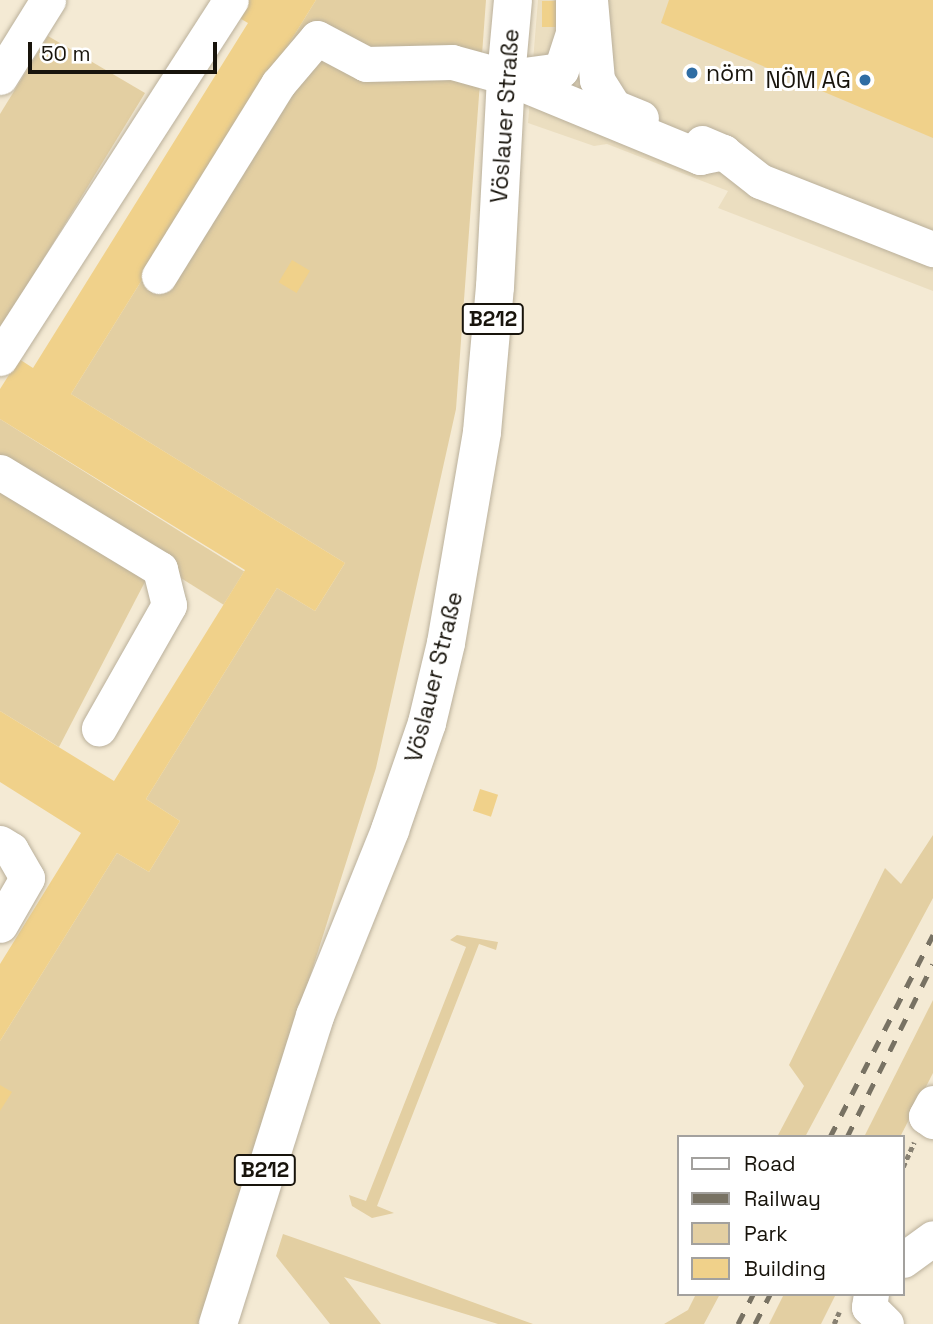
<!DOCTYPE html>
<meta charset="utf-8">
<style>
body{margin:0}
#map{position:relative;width:933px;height:1324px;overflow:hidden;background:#f4ead4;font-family:"Space Grotesk",sans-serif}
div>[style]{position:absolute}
.built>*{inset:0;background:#ebdec0}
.green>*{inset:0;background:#e3cfa2;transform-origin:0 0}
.building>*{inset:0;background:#f0d18a;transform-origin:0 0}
.path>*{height:4.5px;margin-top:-2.25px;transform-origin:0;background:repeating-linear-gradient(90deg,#888172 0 5px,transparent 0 8.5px)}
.roads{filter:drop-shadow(0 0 2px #bab09b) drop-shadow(0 0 2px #bab09b)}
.minor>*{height:35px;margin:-17.5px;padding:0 17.5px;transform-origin:17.5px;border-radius:17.5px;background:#fff}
.major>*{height:38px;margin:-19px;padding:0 19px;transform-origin:19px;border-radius:19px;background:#fff}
.rail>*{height:5px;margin-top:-2.5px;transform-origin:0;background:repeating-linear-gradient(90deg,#787263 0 12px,transparent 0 24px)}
.dots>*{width:19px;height:19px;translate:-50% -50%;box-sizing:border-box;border:4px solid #fff;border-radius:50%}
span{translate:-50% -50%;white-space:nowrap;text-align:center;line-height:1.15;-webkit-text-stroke:6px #fff;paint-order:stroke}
.shield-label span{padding:2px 5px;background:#fff;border:2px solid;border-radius:5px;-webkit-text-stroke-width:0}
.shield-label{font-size:21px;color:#18140c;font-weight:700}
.poi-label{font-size:23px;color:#18140c}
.left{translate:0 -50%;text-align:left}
.right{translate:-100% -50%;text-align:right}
.street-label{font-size:23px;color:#18140c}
.legend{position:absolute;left:677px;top:1135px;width:228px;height:161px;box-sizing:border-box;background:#fff;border:2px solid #a3a19e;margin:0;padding:9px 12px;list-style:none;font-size:21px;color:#18140c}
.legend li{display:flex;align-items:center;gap:14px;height:35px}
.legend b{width:35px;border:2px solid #a3a19e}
.scale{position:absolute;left:28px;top:42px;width:189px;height:32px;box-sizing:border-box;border:4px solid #18140c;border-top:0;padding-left:9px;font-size:21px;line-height:24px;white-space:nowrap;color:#18140c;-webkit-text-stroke:5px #fff;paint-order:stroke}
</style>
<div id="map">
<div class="built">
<div style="clip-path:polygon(538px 0,933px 0,933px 291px,718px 208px,728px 191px,607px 144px,594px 146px,528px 123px)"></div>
</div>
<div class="green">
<div style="clip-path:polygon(316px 0,486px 0,456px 409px,376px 768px,200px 1324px,0 1324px,0 1041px,117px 853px,149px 872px,180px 821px,146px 799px,277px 588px,315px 611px,345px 563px,71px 394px)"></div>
<div style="clip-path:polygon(48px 36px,145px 93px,0 330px,0 114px)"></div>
<div style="left:0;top:419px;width:288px;height:39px;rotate:32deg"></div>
<div style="clip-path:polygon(0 483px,148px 576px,59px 747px,0 711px)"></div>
<div style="clip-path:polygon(933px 835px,933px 898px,805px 1137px,777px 1137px,804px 1086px,789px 1065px,885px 868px,901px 884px)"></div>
<div style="clip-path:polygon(457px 935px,498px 942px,496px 950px,479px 944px,377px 1206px,394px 1213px,372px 1218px,352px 1206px,349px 1195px,366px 1201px,466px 947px,450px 940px)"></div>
<div style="clip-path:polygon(933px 1000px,933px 1073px,900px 1137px,864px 1137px)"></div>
<div style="clip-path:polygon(283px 1234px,346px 1256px,533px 1324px,498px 1324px,344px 1277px,381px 1324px,330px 1324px,276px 1256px)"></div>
<div style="clip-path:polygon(696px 1294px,720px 1294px,704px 1324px,664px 1324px,688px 1310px)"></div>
<div style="clip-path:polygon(784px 1294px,836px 1294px,821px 1324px,769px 1324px)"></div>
</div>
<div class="building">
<div style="clip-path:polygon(245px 0,316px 0,71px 394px,345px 563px,315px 611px,277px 588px,146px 799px,180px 821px,149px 872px,117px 853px,0 1041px,0 964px,81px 833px,0 782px,0 711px,114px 781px,245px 570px,0 419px,0 389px,19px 359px,33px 368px,248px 23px,236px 16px)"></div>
<div style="clip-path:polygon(669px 0,933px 0,933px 138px,661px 23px)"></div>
<div style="left:542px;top:1px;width:18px;height:26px"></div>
<div style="left:292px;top:260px;width:21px;height:26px;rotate:31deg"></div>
<div style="left:480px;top:789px;width:19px;height:23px;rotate:18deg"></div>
<div style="clip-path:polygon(0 1085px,12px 1092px,0 1111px)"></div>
</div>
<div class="path">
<div style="left:903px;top:1167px;width:27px;rotate:-66deg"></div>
<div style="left:834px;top:1324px;width:13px;rotate:-67deg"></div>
</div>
<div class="roads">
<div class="minor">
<div style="left:590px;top:0;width:80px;rotate:85deg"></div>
<div style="left:597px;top:80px;width:32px;rotate:58deg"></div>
<div style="left:614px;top:107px;width:29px;rotate:22deg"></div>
<div style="left:0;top:77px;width:91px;rotate:-58.1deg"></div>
<div style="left:509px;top:77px;width:52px;rotate:-7.7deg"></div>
<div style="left:561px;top:70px;width:40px;rotate:-72deg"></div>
<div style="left:573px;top:32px;width:32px;rotate:-90deg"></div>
<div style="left:702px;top:143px;width:23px;rotate:23deg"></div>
<div style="left:723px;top:152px;width:47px;rotate:38.1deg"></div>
<div style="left:760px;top:181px;width:186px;rotate:21.5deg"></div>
<div style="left:159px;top:276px;width:226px;rotate:-58.2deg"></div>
<div style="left:278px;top:84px;width:60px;rotate:-49.7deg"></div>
<div style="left:317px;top:38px;width:55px;rotate:28deg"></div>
<div style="left:366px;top:64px;width:86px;rotate:-1.3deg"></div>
<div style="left:452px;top:62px;width:56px;rotate:15.5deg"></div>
<div style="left:506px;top:77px;width:210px;rotate:22.4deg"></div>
<div style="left:700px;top:157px;width:24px;rotate:-12deg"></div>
<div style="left:0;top:358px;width:426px;rotate:-57.2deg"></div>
<div style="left:0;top:472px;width:187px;rotate:31.2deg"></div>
<div style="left:160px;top:569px;width:37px;rotate:76deg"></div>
<div style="left:169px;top:605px;width:142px;rotate:119.6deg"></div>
<div style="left:0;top:843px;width:13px;rotate:32deg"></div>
<div style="left:11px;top:850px;width:32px;rotate:60deg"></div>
<div style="left:27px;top:878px;width:54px;rotate:119.9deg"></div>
<div style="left:933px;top:1103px;width:15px;rotate:118deg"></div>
<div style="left:926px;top:1116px;width:9px;rotate:36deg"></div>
<div style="left:903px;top:1260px;width:37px;rotate:-36deg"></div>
<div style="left:871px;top:1294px;width:13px;rotate:99deg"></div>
<div style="left:869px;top:1307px;width:24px;rotate:45deg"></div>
</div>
<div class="major">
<div style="left:218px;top:1324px;width:323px;rotate:-72.5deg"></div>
<div style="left:315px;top:1016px;width:201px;rotate:-68deg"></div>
<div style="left:390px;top:830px;width:113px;rotate:-70.9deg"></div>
<div style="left:427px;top:723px;width:82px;rotate:-76.6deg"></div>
<div style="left:446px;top:643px;width:214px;rotate:-80.3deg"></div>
<div style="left:482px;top:432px;width:146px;rotate:-84.9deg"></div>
<div style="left:495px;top:287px;width:210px;rotate:-87deg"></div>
<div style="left:506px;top:77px;width:77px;rotate:-84.8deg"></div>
</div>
</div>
<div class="rail">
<div style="left:830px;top:1137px;width:227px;rotate:-63deg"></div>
<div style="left:847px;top:1137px;width:193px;rotate:-63.6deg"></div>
<div style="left:738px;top:1324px;width:34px;rotate:-63deg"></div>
<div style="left:755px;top:1324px;width:34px;rotate:-63deg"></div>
</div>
<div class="dots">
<div style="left:692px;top:73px;background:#2f6da4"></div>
<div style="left:865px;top:80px;background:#2f6da4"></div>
</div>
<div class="shield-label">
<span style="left:493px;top:319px">B212</span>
<span style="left:265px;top:1170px">B212</span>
</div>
<div class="poi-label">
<span class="left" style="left:706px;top:73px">nöm</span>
<span class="right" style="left:851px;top:80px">NÖM AG</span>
</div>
<div class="street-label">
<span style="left:505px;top:116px;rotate:-86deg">Vöslauer Straße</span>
<span style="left:434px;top:677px;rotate:-76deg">Vöslauer Straße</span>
</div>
<ul class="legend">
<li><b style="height:9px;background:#fff"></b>Road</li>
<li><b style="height:9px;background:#787263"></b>Railway</li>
<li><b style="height:19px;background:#e3cfa2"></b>Park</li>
<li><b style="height:19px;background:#f0d18a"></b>Building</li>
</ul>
<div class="scale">50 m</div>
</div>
